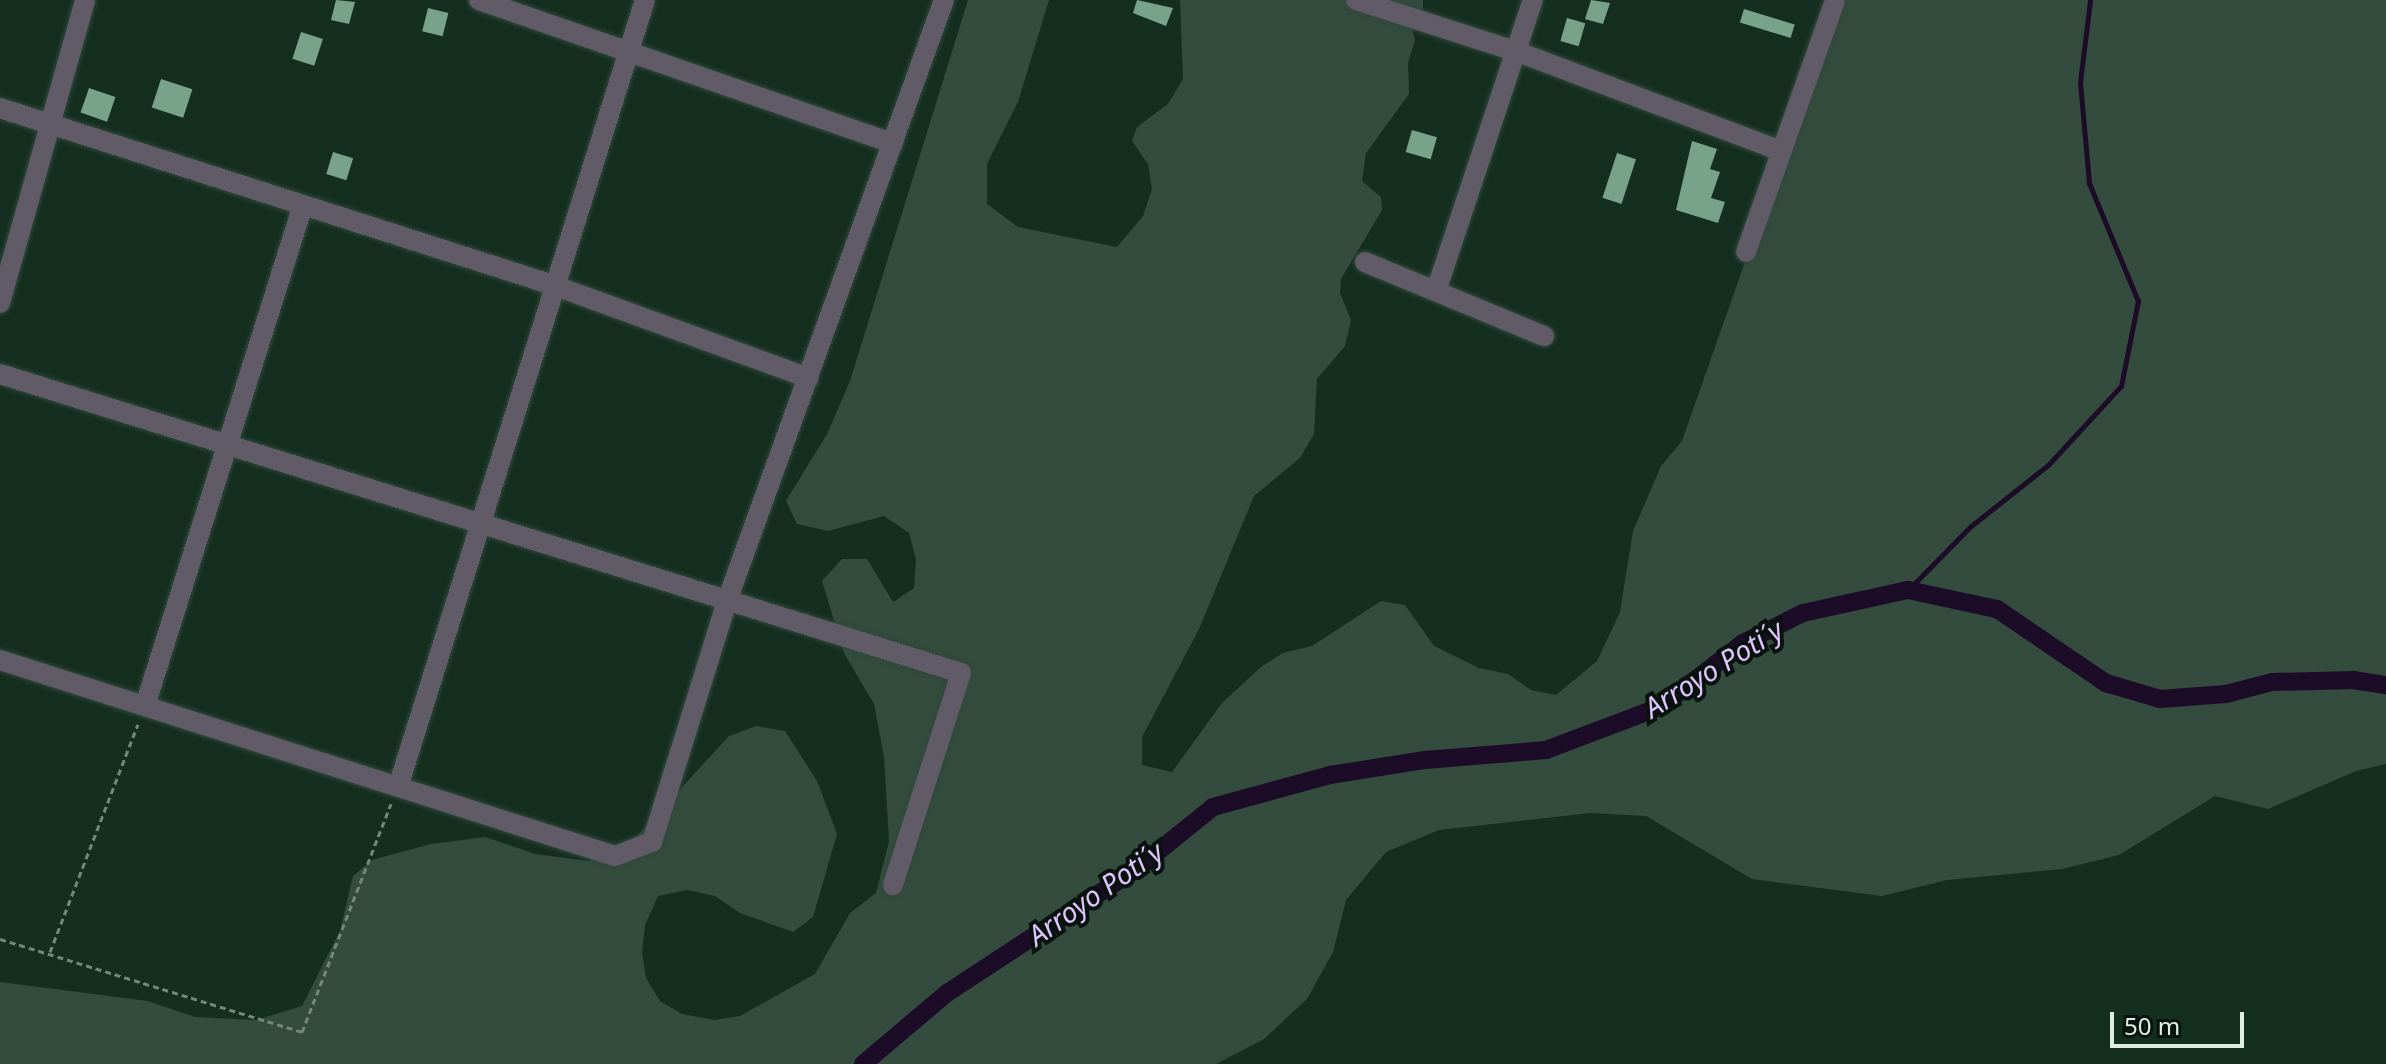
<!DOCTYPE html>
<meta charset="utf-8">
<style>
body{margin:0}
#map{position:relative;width:2386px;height:1064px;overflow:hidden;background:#142e20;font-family:"Noto Sans",sans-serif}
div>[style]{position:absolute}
.green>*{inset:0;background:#344c3e}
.stream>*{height:5px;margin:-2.5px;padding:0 2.5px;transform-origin:2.5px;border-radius:2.5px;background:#1c0c28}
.canal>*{height:18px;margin:-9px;padding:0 9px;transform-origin:9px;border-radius:9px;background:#1c0c28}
.building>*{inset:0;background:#79a28a;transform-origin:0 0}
.path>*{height:3px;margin-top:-1.5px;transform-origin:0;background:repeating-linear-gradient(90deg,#73887c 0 6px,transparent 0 10px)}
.roads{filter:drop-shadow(0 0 2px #30493b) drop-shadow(0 0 2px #30493b)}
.minor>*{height:20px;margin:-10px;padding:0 10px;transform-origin:10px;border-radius:10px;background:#605b66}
span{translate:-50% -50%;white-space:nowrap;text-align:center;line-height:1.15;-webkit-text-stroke:8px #08130d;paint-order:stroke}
.water-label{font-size:28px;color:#e1c3ff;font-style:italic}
.scale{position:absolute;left:2110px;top:1012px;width:134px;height:36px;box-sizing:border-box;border:4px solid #deede4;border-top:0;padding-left:10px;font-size:24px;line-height:28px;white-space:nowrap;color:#deede4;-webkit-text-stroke:6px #08130d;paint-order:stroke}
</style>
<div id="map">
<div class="green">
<div style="clip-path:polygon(968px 0,1049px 0,1018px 102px,987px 164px,987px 204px,1018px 227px,1117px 247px,1143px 216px,1152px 189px,1148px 164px,1132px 141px,1137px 127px,1168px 104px,1183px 79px,1180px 0,1423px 0,1423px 10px,1411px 26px,1415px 40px,1408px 63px,1409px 94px,1366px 153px,1362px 181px,1381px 197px,1382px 210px,1341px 279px,1340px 293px,1351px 320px,1345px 346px,1317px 379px,1314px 434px,1300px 458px,1254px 496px,1199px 629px,1142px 737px,1142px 765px,1172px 772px,1222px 703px,1261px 667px,1283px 653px,1312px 646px,1381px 601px,1405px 605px,1434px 646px,1479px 668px,1508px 674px,1531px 690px,1556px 695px,1597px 661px,1620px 612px,1633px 531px,1661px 466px,1682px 441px,1837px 0,2386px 0,2386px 764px,2356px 771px,2268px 809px,2215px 796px,2119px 855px,2062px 869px,1947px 880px,1882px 896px,1752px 879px,1646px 816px,1590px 813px,1439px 830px,1386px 852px,1346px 900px,1333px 952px,1307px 999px,1264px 1039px,1216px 1064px,0 1064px,0 982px,148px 1001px,195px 1017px,256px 1020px,302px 1006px,340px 931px,353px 876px,372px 860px,431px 844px,485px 837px,535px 854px,588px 861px,618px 851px,637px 836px,729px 736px,756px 726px,785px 731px,817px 781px,837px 834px,813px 917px,793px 932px,740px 913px,715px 896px,687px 890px,658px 896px,645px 925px,642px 952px,646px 978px,660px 1001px,682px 1014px,714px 1020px,740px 1016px,815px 974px,850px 913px,876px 893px,889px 841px,884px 757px,874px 704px,844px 653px,822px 581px,842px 559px,867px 559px,893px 602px,914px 588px,916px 560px,909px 533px,884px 516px,828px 531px,797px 524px,786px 501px,827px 434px,850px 381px)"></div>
</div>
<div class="stream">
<div style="left:1908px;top:590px;width:90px;rotate:-45.5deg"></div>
<div style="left:1971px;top:526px;width:98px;rotate:-38.4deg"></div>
<div style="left:2048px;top:465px;width:108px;rotate:-47.3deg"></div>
<div style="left:2121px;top:386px;width:87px;rotate:-78.7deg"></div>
<div style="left:2138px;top:301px;width:128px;rotate:-112.6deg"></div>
<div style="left:2089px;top:183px;width:101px;rotate:-95.1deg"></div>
<div style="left:2080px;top:82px;width:83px;rotate:-83deg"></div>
</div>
<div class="canal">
<div style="left:863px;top:1064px;width:110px;rotate:-40.2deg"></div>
<div style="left:947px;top:993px;width:225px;rotate:-33.2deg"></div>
<div style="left:1135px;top:870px;width:100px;rotate:-38.9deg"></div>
<div style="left:1213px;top:807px;width:121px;rotate:-15.3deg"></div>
<div style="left:1330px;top:775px;width:96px;rotate:-9deg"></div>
<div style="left:1425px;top:760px;width:121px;rotate:-4.7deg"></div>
<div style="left:1546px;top:750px;width:122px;rotate:-20.7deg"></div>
<div style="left:1660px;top:707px;width:105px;rotate:-37.6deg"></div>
<div style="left:1743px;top:643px;width:67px;rotate:-26.6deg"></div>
<div style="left:1803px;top:613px;width:107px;rotate:-12.4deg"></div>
<div style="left:1908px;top:590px;width:91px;rotate:12.1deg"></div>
<div style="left:1997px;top:609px;width:132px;rotate:34.2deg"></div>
<div style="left:2106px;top:683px;width:56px;rotate:16.5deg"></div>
<div style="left:2160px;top:699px;width:66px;rotate:-4.3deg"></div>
<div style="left:2226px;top:694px;width:48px;rotate:-14.6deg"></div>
<div style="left:2272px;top:682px;width:81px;rotate:-1.4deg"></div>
<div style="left:2353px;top:680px;width:33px;rotate:9deg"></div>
</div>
<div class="building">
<div style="clip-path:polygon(336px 0,355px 2px,349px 24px,331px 20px)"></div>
<div style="clip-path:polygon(1137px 0,1173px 8px,1166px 26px,1133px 13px)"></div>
<div style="clip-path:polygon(1591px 0,1610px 3px,1603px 24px,1585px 19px)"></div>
<div style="left:428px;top:8px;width:21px;height:24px;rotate:14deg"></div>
<div style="left:1744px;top:9px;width:53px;height:14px;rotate:17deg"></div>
<div style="left:1567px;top:18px;width:19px;height:24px;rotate:16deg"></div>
<div style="left:301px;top:32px;width:23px;height:28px;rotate:18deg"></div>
<div style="left:161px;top:79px;width:33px;height:30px;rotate:18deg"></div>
<div style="left:89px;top:88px;width:28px;height:26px;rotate:19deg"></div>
<div style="left:1412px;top:130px;width:26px;height:23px;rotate:16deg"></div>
<div style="clip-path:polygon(1692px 141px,1717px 149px,1710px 169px,1720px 172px,1711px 198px,1725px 202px,1718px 223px,1676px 210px)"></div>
<div style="left:333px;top:152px;width:21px;height:23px;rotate:17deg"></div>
<div style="left:1617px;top:153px;width:20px;height:47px;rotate:18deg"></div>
</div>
<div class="path">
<div style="left:0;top:939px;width:316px;rotate:17.1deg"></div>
<div style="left:302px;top:1032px;width:245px;rotate:-68.7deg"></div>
<div style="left:50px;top:952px;width:244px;rotate:-68.9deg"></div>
</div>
<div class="roads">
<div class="minor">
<div style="left:479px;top:0;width:438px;rotate:19.1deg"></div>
<div style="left:1356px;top:0;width:167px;rotate:17.8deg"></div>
<div style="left:1515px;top:51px;width:284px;rotate:20.6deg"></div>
<div style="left:0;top:108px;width:581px;rotate:17.75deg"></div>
<div style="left:553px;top:285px;width:272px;rotate:20deg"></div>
<div style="left:1746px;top:252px;width:267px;rotate:-70.5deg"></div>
<div style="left:1365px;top:262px;width:194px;rotate:22.5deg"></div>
<div style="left:1436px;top:291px;width:307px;rotate:-71.6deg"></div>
<div style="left:0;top:303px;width:315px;rotate:-74.3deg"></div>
<div style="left:0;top:374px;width:1006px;rotate:17.28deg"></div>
<div style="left:961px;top:673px;width:223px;rotate:107.8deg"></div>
<div style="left:0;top:660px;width:645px;rotate:17.68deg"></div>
<div style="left:615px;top:856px;width:40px;rotate:-21deg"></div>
<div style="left:652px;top:842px;width:252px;rotate:-72.7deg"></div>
<div style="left:727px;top:601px;width:639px;rotate:-70.15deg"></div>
<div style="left:145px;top:706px;width:525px;rotate:-72.5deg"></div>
<div style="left:398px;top:787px;width:825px;rotate:-72.58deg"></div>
</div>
</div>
<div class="water-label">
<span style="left:1713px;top:668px;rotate:-32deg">Arroyo Poti´y</span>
<span style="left:1095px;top:893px;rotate:-35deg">Arroyo Poti´y</span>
</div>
<div class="scale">50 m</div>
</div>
